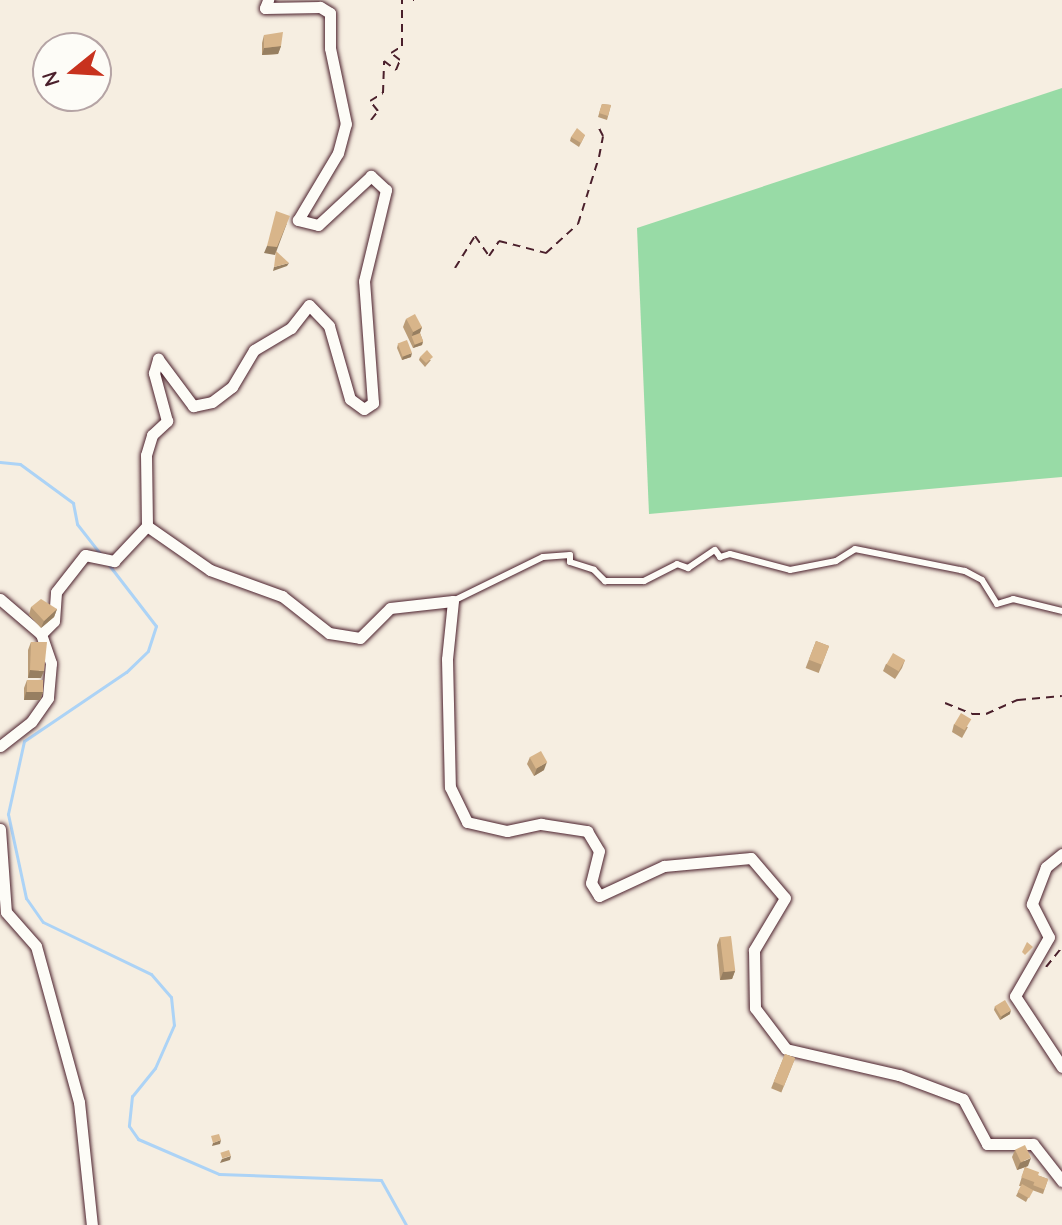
<!DOCTYPE html>
<style>
body{margin:0}
#map{position:relative;width:1062px;height:1225px;overflow:hidden;background:#f6eee1;font-family:"Comic Neue",sans-serif}
div>[style]{position:absolute}
.green>*{inset:0;background:#98dba6}
.stream>*{height:3px;margin:-1.5px;padding:0 1.5px;transform-origin:1.5px;border-radius:1.5px;background:#acd3f6}
.path>*{height:2px;margin-top:-1px;transform-origin:0;background:repeating-linear-gradient(90deg,#4a1f2b 0 8px,transparent 0 14px)}
.roads{filter:drop-shadow(0 0 2px #4a1f2b) drop-shadow(0 0 2px #4a1f2b)}
.service>*{height:6px;margin:-3px;padding:0 3px;transform-origin:3px;border-radius:3px;background:#fdfcf7}
.minor>*{height:11px;margin:-5.5px;padding:0 5.5px;transform-origin:5.5px;border-radius:5.5px;background:#fdfcf7}
.wall>*{inset:0;background:#ba9c77;transform-origin:0 0}
.shaded-wall>*{inset:0;background:#977f61}
.building>*{inset:0;background:#d8b58a;transform-origin:0 0}
span{translate:-50% -50%;white-space:nowrap;text-align:center;line-height:1.15;-webkit-text-stroke:6px #fdfcf7;paint-order:stroke}
.north{position:absolute;left:32px;top:32px;width:80px;height:80px;box-sizing:border-box;background:#fdfcf7;border:2px solid #b5a4a5;border-radius:50%;rotate:252deg;font-size:22px;font-weight:700;line-height:32px;text-align:center;color:#4a1f2b}
.north::after{content:'';display:block;margin:auto;width:28px;height:36px;background:#c8321e;clip-path:polygon(50% 0,100% 100%,50% 72%,0 100%)}
</style>
<div id="map">
<div class="green">
<div style="clip-path:polygon(1062px 88px,1062px 477px,649px 514px,637px 228px)"></div>
</div>
<div class="stream">
<div style="left:0;top:462px;width:20px;rotate:6deg"></div>
<div style="left:20px;top:464px;width:66px;rotate:36.3deg"></div>
<div style="left:73px;top:503px;width:21px;rotate:79deg"></div>
<div style="left:77px;top:524px;width:37px;rotate:52deg"></div>
<div style="left:109px;top:565px;width:77px;rotate:52.4deg"></div>
<div style="left:156px;top:626px;width:26px;rotate:108deg"></div>
<div style="left:148px;top:651px;width:30px;rotate:136deg"></div>
<div style="left:126px;top:672px;width:123px;rotate:145.9deg"></div>
<div style="left:24px;top:741px;width:75px;rotate:102.4deg"></div>
<div style="left:8px;top:814px;width:86px;rotate:77.9deg"></div>
<div style="left:26px;top:898px;width:29px;rotate:55deg"></div>
<div style="left:43px;top:922px;width:120px;rotate:25.7deg"></div>
<div style="left:151px;top:974px;width:30px;rotate:49deg"></div>
<div style="left:171px;top:997px;width:28px;rotate:84deg"></div>
<div style="left:174px;top:1025px;width:47px;rotate:113.8deg"></div>
<div style="left:155px;top:1068px;width:36px;rotate:129deg"></div>
<div style="left:132px;top:1096px;width:30px;rotate:96deg"></div>
<div style="left:129px;top:1126px;width:16px;rotate:55deg"></div>
<div style="left:138px;top:1139px;width:88px;rotate:23.4deg"></div>
<div style="left:219px;top:1174px;width:162px;rotate:2.1deg"></div>
<div style="left:381px;top:1180px;width:51px;rotate:60.9deg"></div>
</div>
<div class="path">
<div style="left:413px;top:0;width:1px"></div>
<div style="left:371px;top:120px;width:11px;rotate:-52deg"></div>
<div style="left:378px;top:111px;width:13px;rotate:-129deg"></div>
<div style="left:370px;top:101px;width:15px;rotate:-32deg"></div>
<div style="left:383px;top:93px;width:32px;rotate:-88deg"></div>
<div style="left:384px;top:61px;width:15px;rotate:37deg"></div>
<div style="left:396px;top:70px;width:11px;rotate:-68deg"></div>
<div style="left:400px;top:60px;width:11px;rotate:-142deg"></div>
<div style="left:391px;top:53px;width:13px;rotate:-32deg"></div>
<div style="left:402px;top:46px;width:46px;rotate:-90deg"></div>
<div style="left:455px;top:268px;width:38px;rotate:-58deg"></div>
<div style="left:475px;top:236px;width:24px;rotate:55deg"></div>
<div style="left:489px;top:256px;width:18px;rotate:-56deg"></div>
<div style="left:499px;top:241px;width:49px;rotate:14.3deg"></div>
<div style="left:546px;top:253px;width:43px;rotate:-42.2deg"></div>
<div style="left:578px;top:224px;width:70px;rotate:-72.6deg"></div>
<div style="left:599px;top:157px;width:21px;rotate:-79deg"></div>
<div style="left:603px;top:136px;width:13px;rotate:-117deg"></div>
<div style="left:945px;top:703px;width:29px;rotate:22deg"></div>
<div style="left:972px;top:714px;width:14px"></div>
<div style="left:986px;top:714px;width:35px;rotate:-24deg"></div>
<div style="left:1018px;top:700px;width:44px;rotate:-5.2deg"></div>
<div style="left:1046px;top:967px;width:26px;rotate:-51deg"></div>
</div>
<div class="roads">
<div class="service">
<div style="left:453px;top:601px;width:100px;rotate:-26.1deg"></div>
<div style="left:543px;top:557px;width:27px;rotate:-4deg"></div>
<div style="left:570px;top:555px;width:7px;rotate:90deg"></div>
<div style="left:570px;top:562px;width:25px;rotate:18deg"></div>
<div style="left:594px;top:570px;width:16px;rotate:45deg"></div>
<div style="left:605px;top:581px;width:39px"></div>
<div style="left:644px;top:581px;width:37px;rotate:-27deg"></div>
<div style="left:677px;top:564px;width:12px;rotate:20deg"></div>
<div style="left:688px;top:568px;width:32px;rotate:-34deg"></div>
<div style="left:715px;top:550px;width:9px;rotate:54deg"></div>
<div style="left:720px;top:557px;width:10px;rotate:-17deg"></div>
<div style="left:730px;top:554px;width:62px;rotate:14.9deg"></div>
<div style="left:790px;top:570px;width:47px;rotate:-11.1deg"></div>
<div style="left:836px;top:561px;width:22px;rotate:-32deg"></div>
<div style="left:855px;top:549px;width:112px;rotate:11.3deg"></div>
<div style="left:965px;top:571px;width:19px;rotate:28deg"></div>
<div style="left:982px;top:580px;width:28px;rotate:58deg"></div>
<div style="left:997px;top:604px;width:17px;rotate:-17deg"></div>
<div style="left:1013px;top:599px;width:50px;rotate:13.8deg"></div>
</div>
<div class="minor">
<div style="left:147px;top:526px;width:71px;rotate:-90.8deg"></div>
<div style="left:146px;top:455px;width:21px;rotate:-73deg"></div>
<div style="left:152px;top:435px;width:21px;rotate:-43deg"></div>
<div style="left:167px;top:421px;width:50px;rotate:-105.2deg"></div>
<div style="left:154px;top:373px;width:15px;rotate:-74deg"></div>
<div style="left:158px;top:359px;width:59px;rotate:53.3deg"></div>
<div style="left:193px;top:406px;width:19px;rotate:-12deg"></div>
<div style="left:212px;top:402px;width:25px;rotate:-37deg"></div>
<div style="left:232px;top:387px;width:43px;rotate:-59.3deg"></div>
<div style="left:254px;top:350px;width:43px;rotate:-30.7deg"></div>
<div style="left:291px;top:328px;width:29px;rotate:-52deg"></div>
<div style="left:309px;top:305px;width:29px;rotate:46deg"></div>
<div style="left:329px;top:326px;width:76px;rotate:74deg"></div>
<div style="left:350px;top:399px;width:17px;rotate:36deg"></div>
<div style="left:364px;top:409px;width:11px;rotate:-34deg"></div>
<div style="left:373px;top:403px;width:122px;rotate:-94.2deg"></div>
<div style="left:364px;top:281px;width:94px;rotate:-76.4deg"></div>
<div style="left:386px;top:190px;width:21px;rotate:-137deg"></div>
<div style="left:371px;top:176px;width:72px;rotate:137.2deg"></div>
<div style="left:318px;top:225px;width:21px;rotate:-166deg"></div>
<div style="left:298px;top:220px;width:78px;rotate:-59.2deg"></div>
<div style="left:338px;top:153px;width:30px;rotate:-75deg"></div>
<div style="left:346px;top:124px;width:78px;rotate:-101.9deg"></div>
<div style="left:330px;top:48px;width:35px;rotate:-90deg"></div>
<div style="left:330px;top:13px;width:12px;rotate:-149deg"></div>
<div style="left:320px;top:7px;width:55px;rotate:179deg"></div>
<div style="left:265px;top:8px;width:9px;rotate:-69deg"></div>
<div style="left:0;top:599px;width:54px;rotate:40.5deg"></div>
<div style="left:41px;top:634px;width:31px;rotate:71deg"></div>
<div style="left:51px;top:663px;width:35px;rotate:95deg"></div>
<div style="left:48px;top:698px;width:29px;rotate:125deg"></div>
<div style="left:31px;top:722px;width:39px;rotate:142deg"></div>
<div style="left:41px;top:634px;width:18px;rotate:-45deg"></div>
<div style="left:54px;top:621px;width:29px;rotate:-86deg"></div>
<div style="left:56px;top:592px;width:47px;rotate:-51.9deg"></div>
<div style="left:85px;top:555px;width:30px;rotate:12deg"></div>
<div style="left:114px;top:561px;width:48px;rotate:-46.7deg"></div>
<div style="left:147px;top:526px;width:77px;rotate:34.9deg"></div>
<div style="left:210px;top:570px;width:77px;rotate:19.9deg"></div>
<div style="left:282px;top:596px;width:60px;rotate:38.2deg"></div>
<div style="left:329px;top:633px;width:31px;rotate:9deg"></div>
<div style="left:360px;top:638px;width:42px;rotate:-45deg"></div>
<div style="left:390px;top:608px;width:63px;rotate:-6.3deg"></div>
<div style="left:453px;top:601px;width:58px;rotate:95.9deg"></div>
<div style="left:447px;top:659px;width:128px;rotate:88.7deg"></div>
<div style="left:450px;top:787px;width:39px;rotate:64deg"></div>
<div style="left:467px;top:822px;width:41px;rotate:12.7deg"></div>
<div style="left:507px;top:831px;width:35px;rotate:-12deg"></div>
<div style="left:541px;top:824px;width:47px;rotate:8.7deg"></div>
<div style="left:587px;top:831px;width:23px;rotate:59deg"></div>
<div style="left:599px;top:851px;width:33px;rotate:104deg"></div>
<div style="left:591px;top:883px;width:15px;rotate:58deg"></div>
<div style="left:599px;top:896px;width:72px;rotate:-24.8deg"></div>
<div style="left:664px;top:866px;width:87px;rotate:-5.3deg"></div>
<div style="left:751px;top:858px;width:52px;rotate:49.6deg"></div>
<div style="left:785px;top:898px;width:61px;rotate:120.8deg"></div>
<div style="left:754px;top:950px;width:58px;rotate:89deg"></div>
<div style="left:755px;top:1008px;width:51px;rotate:52.9deg"></div>
<div style="left:786px;top:1049px;width:116px;rotate:13deg"></div>
<div style="left:899px;top:1075px;width:68px;rotate:20.6deg"></div>
<div style="left:963px;top:1099px;width:51px;rotate:61.9deg"></div>
<div style="left:987px;top:1144px;width:46px"></div>
<div style="left:1033px;top:1144px;width:47px;rotate:51.9deg"></div>
<div style="left:0;top:829px;width:83px;rotate:85.9deg"></div>
<div style="left:6px;top:912px;width:45px;rotate:48.6deg"></div>
<div style="left:36px;top:946px;width:162px;rotate:74.6deg"></div>
<div style="left:79px;top:1102px;width:124px;rotate:84deg"></div>
<div style="left:1062px;top:854px;width:21px;rotate:141deg"></div>
<div style="left:1046px;top:867px;width:40px;rotate:111deg"></div>
<div style="left:1032px;top:904px;width:37px;rotate:63deg"></div>
<div style="left:1049px;top:937px;width:68px;rotate:120deg"></div>
<div style="left:1015px;top:996px;width:85px;rotate:56.5deg"></div>
</div>
</div>
<div class="wall">
<div style="clip-path:polygon(264px 35px,281px 46px,278px 54px,262px 55px,262px 43px)"></div>
<div style="clip-path:polygon(602px 104px,611px 105px,607px 120px,598px 117px)"></div>
<div style="clip-path:polygon(585px 135px,579px 147px,570px 141px,571px 137px)"></div>
<div style="clip-path:polygon(406px 319px,422px 327px,420px 333px,423px 341px,422px 345px,413px 348px,403px 327px)"></div>
<div style="clip-path:polygon(398px 344px,411px 357px,402px 360px,397px 348px)"></div>
<div style="clip-path:polygon(420px 357px,431px 360px,425px 367px,419px 360px)"></div>
<div style="clip-path:polygon(31px 607px,57px 609px,54px 617px,41px 628px,29px 615px)"></div>
<div style="left:816px;top:641px;width:14px;height:29px;rotate:21deg"></div>
<div style="clip-path:polygon(31px 642px,41px 678px,28px 678px,28px 650px)"></div>
<div style="clip-path:polygon(905px 660px,902px 668px,895px 679px,883px 671px,886px 664px)"></div>
<div style="clip-path:polygon(27px 680px,43px 692px,40px 700px,24px 700px,24px 688px)"></div>
<div style="clip-path:polygon(954px 724px,968px 727px,962px 738px,952px 732px)"></div>
<div style="clip-path:polygon(530px 757px,544px 770px,534px 776px,527px 764px)"></div>
<div style="clip-path:polygon(720px 937px,735px 971px,732px 979px,720px 980px,717px 945px)"></div>
<div style="clip-path:polygon(995px 1006px,1010px 1014px,1000px 1020px,994px 1010px)"></div>
<div style="left:785px;top:1054px;width:11px;height:37px;rotate:22deg"></div>
<div style="clip-path:polygon(1015px 1150px,1028px 1166px,1017px 1170px,1012px 1157px)"></div>
<div style="clip-path:polygon(1025px 1167px,1037px 1175px,1048px 1179px,1043px 1194px,1032px 1190px,1026px 1202px,1016px 1196px,1021px 1186px,1019px 1186px)"></div>
</div>
<div class="shaded-wall">
<div style="clip-path:polygon(281px 46px,278px 54px,262px 55px,264px 48px)"></div>
<div style="clip-path:polygon(287px 223px,275px 255px,264px 253px,267px 246px)"></div>
<div style="clip-path:polygon(289px 263px,287px 266px,273px 271px,274px 267px)"></div>
<div style="clip-path:polygon(422px 327px,419px 335px,412px 336px,413px 332px)"></div>
<div style="clip-path:polygon(423px 341px,422px 345px,413px 348px,415px 344px)"></div>
<div style="clip-path:polygon(412px 353px,411px 357px,402px 360px,403px 356px)"></div>
<div style="clip-path:polygon(57px 609px,54px 617px,41px 628px,44px 621px)"></div>
<div style="clip-path:polygon(30px 670px,44px 671px,41px 678px,28px 678px)"></div>
<div style="clip-path:polygon(26px 692px,43px 692px,40px 700px,24px 700px)"></div>
<div style="clip-path:polygon(547px 762px,544px 770px,534px 776px,537px 768px)"></div>
<div style="clip-path:polygon(735px 971px,732px 979px,720px 980px,723px 972px)"></div>
<div style="clip-path:polygon(1011px 1010px,1010px 1014px,1000px 1020px,1002px 1016px)"></div>
<div style="clip-path:polygon(221px 1140px,220px 1144px,212px 1146px,213px 1143px)"></div>
<div style="clip-path:polygon(231px 1156px,230px 1160px,220px 1163px,222px 1159px)"></div>
<div style="clip-path:polygon(1031px 1158px,1028px 1166px,1017px 1170px,1020px 1163px)"></div>
</div>
<div class="building">
<div style="clip-path:polygon(283px 32px,281px 46px,264px 48px,264px 35px)"></div>
<div style="clip-path:polygon(602px 104px,611px 105px,608px 116px,599px 113px)"></div>
<div style="clip-path:polygon(577px 128px,585px 135px,581px 143px,571px 137px)"></div>
<div style="clip-path:polygon(276px 211px,290px 216px,277px 247px,267px 246px)"></div>
<div style="clip-path:polygon(276px 251px,289px 263px,274px 267px)"></div>
<div style="left:415px;top:314px;width:15px;height:10px;rotate:62deg"></div>
<div style="left:420px;top:333px;width:9px;height:9px;rotate:69deg"></div>
<div style="left:407px;top:340px;width:14px;height:10px;rotate:69deg"></div>
<div style="clip-path:polygon(427px 350px,433px 357px,426px 363px,420px 357px)"></div>
<div style="clip-path:polygon(41px 599px,57px 609px,44px 621px,31px 607px)"></div>
<div style="left:816px;top:641px;width:14px;height:20px;rotate:21deg"></div>
<div style="clip-path:polygon(31px 642px,47px 642px,44px 671px,30px 670px)"></div>
<div style="left:893px;top:653px;width:14px;height:13px;rotate:30deg"></div>
<div style="left:27px;top:680px;width:16px;height:12px"></div>
<div style="left:961px;top:713px;width:12px;height:13px;rotate:31deg"></div>
<div style="left:541px;top:751px;width:13px;height:13px;rotate:61deg"></div>
<div style="left:731px;top:936px;width:35px;height:11px;rotate:83deg"></div>
<div style="clip-path:polygon(1027px 942px,1033px 947px,1025px 955px,1022px 952px)"></div>
<div style="left:1005px;top:1000px;width:12px;height:12px;rotate:59deg"></div>
<div style="left:785px;top:1054px;width:11px;height:30px;rotate:22deg"></div>
<div style="clip-path:polygon(219px 1134px,221px 1140px,213px 1143px,211px 1136px)"></div>
<div style="left:1025px;top:1145px;width:14px;height:11px;rotate:65deg"></div>
<div style="left:229px;top:1150px;width:6px;height:9px;rotate:72deg"></div>
<div style="left:1025px;top:1167px;width:15px;height:11px;rotate:20deg"></div>
<div style="left:1037px;top:1175px;width:12px;height:11px;rotate:20deg"></div>
<div style="left:1022px;top:1184px;width:13px;height:9px;rotate:29deg"></div>
</div>
<div class="north">N</div>
</div>
